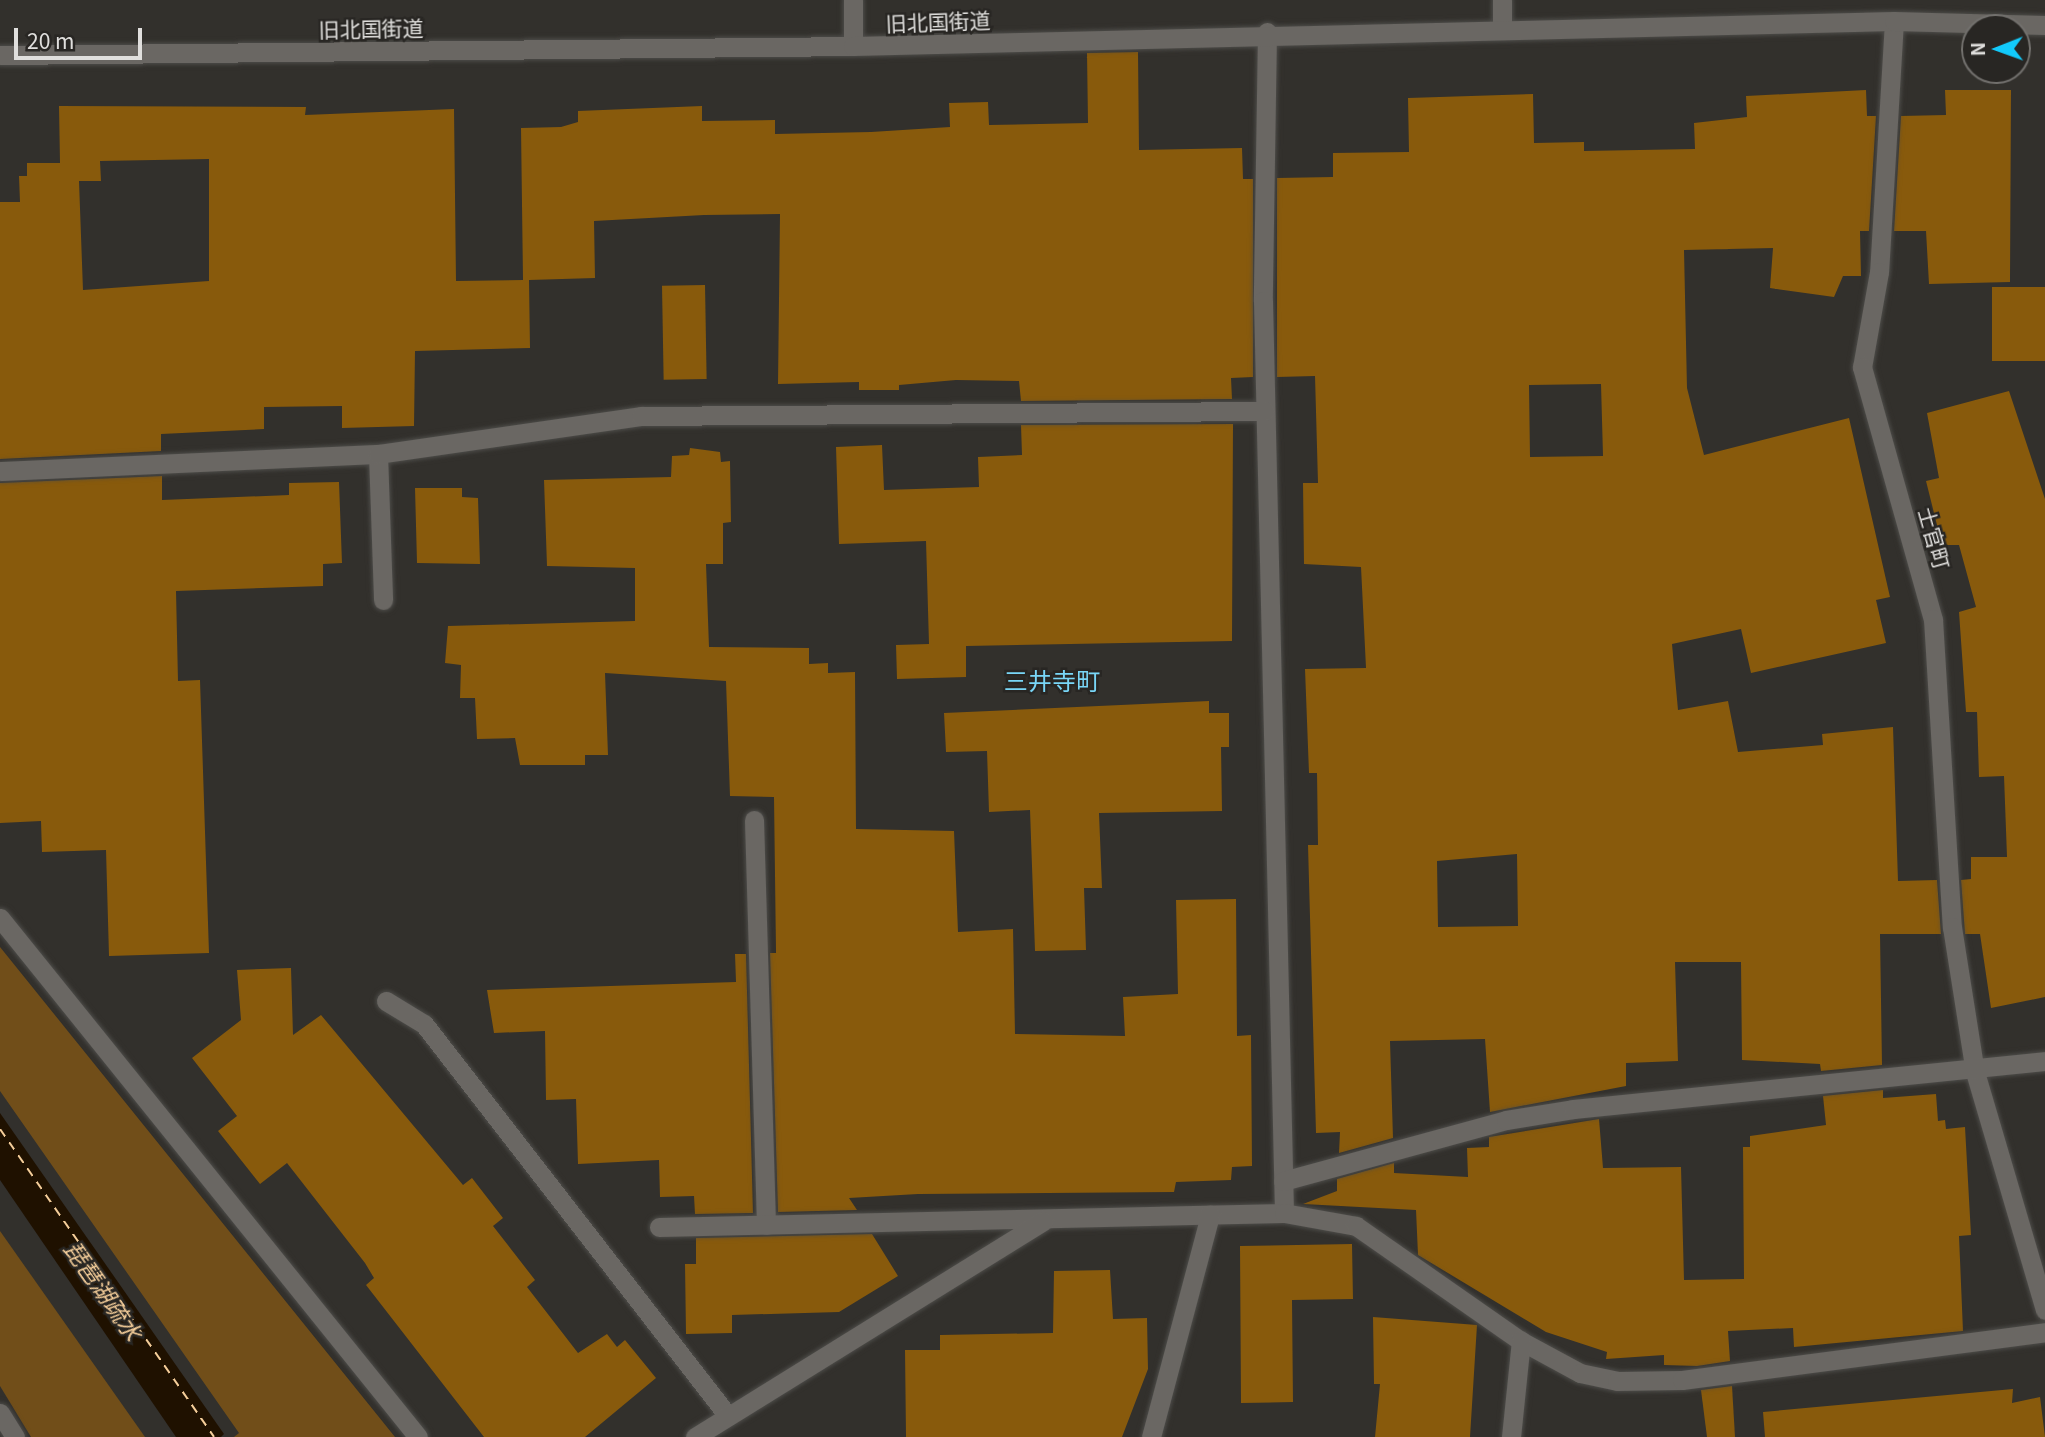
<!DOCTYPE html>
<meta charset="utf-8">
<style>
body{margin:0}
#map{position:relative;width:2045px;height:1437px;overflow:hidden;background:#32302c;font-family:Georgia,"Noto Sans JP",serif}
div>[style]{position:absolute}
.forest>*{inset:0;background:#714e19}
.water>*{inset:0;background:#1f1100}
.ferry>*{height:2px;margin-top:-1px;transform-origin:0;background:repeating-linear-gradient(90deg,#f5ce9a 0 9px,transparent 0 16px)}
.building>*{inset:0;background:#885a0c;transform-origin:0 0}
.roads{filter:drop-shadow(0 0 2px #4d4c49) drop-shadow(0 0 2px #4d4c49)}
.pedestrian>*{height:19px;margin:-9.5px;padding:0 9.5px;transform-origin:9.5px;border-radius:9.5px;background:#6a6763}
.minor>*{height:19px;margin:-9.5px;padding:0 9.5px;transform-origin:9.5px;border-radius:9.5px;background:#6a6763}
span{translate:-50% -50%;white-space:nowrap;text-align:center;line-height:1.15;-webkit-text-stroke:5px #282623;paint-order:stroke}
.street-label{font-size:21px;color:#e0dfdd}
.water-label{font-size:23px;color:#f5ce9a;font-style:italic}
.quarter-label{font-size:24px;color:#79d6f7}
.north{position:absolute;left:1961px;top:14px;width:70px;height:70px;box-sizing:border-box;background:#282623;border:2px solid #72706d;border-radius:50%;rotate:269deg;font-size:19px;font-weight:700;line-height:28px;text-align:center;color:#e0dfdd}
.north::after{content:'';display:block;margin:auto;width:24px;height:32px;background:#12cafb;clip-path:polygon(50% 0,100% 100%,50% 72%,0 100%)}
.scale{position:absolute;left:14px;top:28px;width:128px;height:32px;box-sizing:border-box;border:4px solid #e0dfdd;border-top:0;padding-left:9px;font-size:21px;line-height:24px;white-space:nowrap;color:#e0dfdd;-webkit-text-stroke:5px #282623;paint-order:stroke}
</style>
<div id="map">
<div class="forest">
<div style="clip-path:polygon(0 947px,395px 1437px,234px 1437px,239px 1433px,0 1091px)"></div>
<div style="clip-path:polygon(0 1231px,145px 1437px,31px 1437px,0 1386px)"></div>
</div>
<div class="water">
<div style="clip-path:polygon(0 1113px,224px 1434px,221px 1437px,176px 1437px,0 1180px)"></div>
</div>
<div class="ferry">
<div style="left:0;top:1129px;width:375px;rotate:55.2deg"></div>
</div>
<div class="building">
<div style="clip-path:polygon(evenodd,1138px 52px,1139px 150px,1242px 148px,1243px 179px,1253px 179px,1253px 377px,1231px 378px,1232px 399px,1021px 401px,1019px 381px,956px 380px,899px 385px,899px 390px,859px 390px,859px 382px,778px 384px,780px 214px,704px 215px,594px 221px,595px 278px,529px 280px,530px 348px,415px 351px,414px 426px,342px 428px,342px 406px,264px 407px,264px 429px,161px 434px,161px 451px,0 459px,0 202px,20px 202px,19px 176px,27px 176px,27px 163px,60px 163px,59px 106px,306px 107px,305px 115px,454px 109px,456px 281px,523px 280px,521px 128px,561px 127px,578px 122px,578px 111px,702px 106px,702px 121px,775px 120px,775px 134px,871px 132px,950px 127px,949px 103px,988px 102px,989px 125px,1088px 123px,1087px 53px,1138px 52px,209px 159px,209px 281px,83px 290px,79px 181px,101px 181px,100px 161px,209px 159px)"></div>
<div style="clip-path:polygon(evenodd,1866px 90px,1867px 116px,1876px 116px,1869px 231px,1860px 231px,1861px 276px,1843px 276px,1834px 297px,1770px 288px,1773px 248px,1684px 250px,1687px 388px,1704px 455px,1849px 418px,1890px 597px,1876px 600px,1886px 643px,1751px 673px,1741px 629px,1672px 644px,1678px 710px,1728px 701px,1738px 752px,1823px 745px,1822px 734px,1893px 727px,1898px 881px,1937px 880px,1941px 934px,1880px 934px,1882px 1065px,1821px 1071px,1820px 1064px,1742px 1060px,1741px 962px,1675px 962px,1678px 1061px,1626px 1063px,1626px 1086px,1490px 1112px,1485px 1039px,1390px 1041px,1393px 1138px,1339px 1153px,1340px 1132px,1316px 1133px,1308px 845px,1318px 845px,1317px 773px,1309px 773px,1305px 669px,1366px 668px,1361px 567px,1304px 564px,1303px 483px,1318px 483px,1315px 376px,1277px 377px,1277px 178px,1333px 177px,1333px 153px,1409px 152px,1408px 98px,1533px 94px,1534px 143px,1584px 142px,1584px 151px,1695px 149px,1694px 123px,1747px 117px,1746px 96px,1866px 90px,1601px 384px,1603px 456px,1530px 457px,1529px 385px,1601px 384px,1866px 90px,1517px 854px,1518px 926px,1438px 927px,1437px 861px,1517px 854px)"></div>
<div style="clip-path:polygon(1945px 90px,2011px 90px,2010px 282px,1929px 284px,1926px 231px,1894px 231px,1901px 116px,1946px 115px)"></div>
<div style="left:705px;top:285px;width:94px;height:43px;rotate:89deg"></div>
<div style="left:1992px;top:287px;width:53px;height:74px"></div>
<div style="clip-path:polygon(2009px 391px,2045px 499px,2045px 997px,1991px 1008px,1980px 934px,1965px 934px,1961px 880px,1971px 879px,1971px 857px,2007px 857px,2004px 776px,1979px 777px,1977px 712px,1966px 712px,1959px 612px,1976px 607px,1959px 545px,1942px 545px,1926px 481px,1939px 478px,1927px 413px)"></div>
<div style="clip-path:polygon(1233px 424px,1232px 641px,966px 646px,966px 677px,897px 679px,896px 645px,929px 644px,926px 541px,839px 544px,836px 447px,882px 445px,884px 490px,979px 487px,978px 457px,1022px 455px,1021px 425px)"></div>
<div style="clip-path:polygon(690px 448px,720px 452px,721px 462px,730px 461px,731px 522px,723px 523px,723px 564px,706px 564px,709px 647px,809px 648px,809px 664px,828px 663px,828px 673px,855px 672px,856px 829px,954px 831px,958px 932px,1013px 929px,1015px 1034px,1125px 1036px,1123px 997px,1178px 994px,1176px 900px,1236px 899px,1237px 1036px,1251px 1035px,1252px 1166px,1232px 1167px,1231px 1180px,1176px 1182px,1174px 1192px,918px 1194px,849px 1198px,857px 1210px,778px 1212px,770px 953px,776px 953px,774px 797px,730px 796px,726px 681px,605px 673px,608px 755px,585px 755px,585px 765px,520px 765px,515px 738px,477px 739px,475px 698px,460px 698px,461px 665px,445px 663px,448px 626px,635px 621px,635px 568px,547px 566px,544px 480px,671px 477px,672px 456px,689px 455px)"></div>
<div style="clip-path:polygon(162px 476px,162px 500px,289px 495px,289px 483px,339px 482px,342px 563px,323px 564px,323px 586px,176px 591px,178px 681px,200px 680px,209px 953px,109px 956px,106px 850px,42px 852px,41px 821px,0 823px,0 483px)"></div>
<div style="clip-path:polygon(415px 488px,462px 488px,462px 497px,478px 498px,480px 564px,417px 563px)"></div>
<div style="clip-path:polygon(1209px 701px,1209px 713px,1229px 713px,1229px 747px,1221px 747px,1222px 811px,1099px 813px,1102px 888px,1084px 888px,1086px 950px,1035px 951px,1030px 810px,989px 812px,987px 751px,946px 752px,944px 713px)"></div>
<div style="clip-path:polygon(735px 954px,746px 954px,753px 1213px,695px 1214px,694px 1196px,660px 1197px,659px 1160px,578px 1164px,576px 1099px,546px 1100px,545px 1031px,494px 1033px,487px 990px,736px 982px)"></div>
<div style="clip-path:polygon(291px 968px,293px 1035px,321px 1015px,463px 1185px,472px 1178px,503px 1218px,493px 1226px,535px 1280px,527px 1287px,578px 1353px,607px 1334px,617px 1347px,625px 1340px,656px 1378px,585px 1437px,484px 1437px,366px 1285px,374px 1278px,365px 1263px,287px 1163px,260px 1184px,218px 1131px,237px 1116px,192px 1058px,241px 1020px,237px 970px)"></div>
<div style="clip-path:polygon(1883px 1090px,1883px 1098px,1936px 1094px,1938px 1121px,1945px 1120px,1946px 1129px,1965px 1127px,1971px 1235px,1959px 1236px,1963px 1331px,1794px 1347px,1793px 1328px,1728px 1331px,1730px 1361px,1697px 1366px,1664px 1365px,1664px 1355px,1606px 1359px,1607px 1352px,1546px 1332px,1418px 1255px,1416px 1210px,1303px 1204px,1337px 1191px,1337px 1179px,1394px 1163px,1394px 1173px,1468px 1177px,1467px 1148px,1489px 1147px,1489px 1137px,1599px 1119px,1603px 1168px,1681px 1167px,1684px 1280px,1744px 1279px,1743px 1147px,1750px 1147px,1750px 1136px,1826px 1125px,1823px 1096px)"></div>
<div style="clip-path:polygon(872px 1234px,898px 1276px,839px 1312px,732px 1315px,732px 1333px,686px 1334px,685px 1264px,696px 1264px,696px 1238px)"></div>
<div style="clip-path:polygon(1352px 1244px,1353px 1299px,1292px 1300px,1293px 1402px,1241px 1403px,1240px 1246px)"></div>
<div style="clip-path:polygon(1110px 1270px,1113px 1319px,1147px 1318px,1148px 1369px,1122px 1437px,906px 1437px,905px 1350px,940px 1350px,940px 1335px,1053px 1333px,1054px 1271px)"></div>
<div style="clip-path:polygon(1373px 1317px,1477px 1325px,1470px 1437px,1375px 1437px,1380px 1384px,1374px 1384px)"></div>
<div style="clip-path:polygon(1732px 1386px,1735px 1437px,1707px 1437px,1701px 1390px)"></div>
<div style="clip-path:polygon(2013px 1389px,2012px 1403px,2040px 1397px,2045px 1437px,1765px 1437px,1763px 1412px)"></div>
</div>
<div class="roads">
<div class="pedestrian">
<div style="left:1502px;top:28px;width:28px;rotate:-90deg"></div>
</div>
<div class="minor">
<div style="left:1894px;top:21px;width:251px;rotate:93.4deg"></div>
<div style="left:1879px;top:272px;width:97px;rotate:100.1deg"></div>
<div style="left:1862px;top:367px;width:262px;rotate:74.3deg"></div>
<div style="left:1933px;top:619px;width:309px;rotate:86.5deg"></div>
<div style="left:1952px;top:927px;width:147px;rotate:81deg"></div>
<div style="left:1975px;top:1072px;width:248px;rotate:73.6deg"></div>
<div style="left:1267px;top:32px;width:269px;rotate:90.9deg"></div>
<div style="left:1263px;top:301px;width:912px;rotate:88.68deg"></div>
<div style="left:853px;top:46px;width:46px;rotate:-90deg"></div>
<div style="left:0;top:55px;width:853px;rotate:-0.6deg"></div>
<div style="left:853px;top:46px;width:1041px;rotate:-1.38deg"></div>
<div style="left:1894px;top:21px;width:151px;rotate:1.5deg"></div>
<div style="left:378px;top:454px;width:146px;rotate:88deg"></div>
<div style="left:0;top:471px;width:378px;rotate:-2.6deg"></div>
<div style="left:378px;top:454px;width:266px;rotate:-8.2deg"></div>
<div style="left:641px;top:416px;width:624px;rotate:-0.46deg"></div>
<div style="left:754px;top:820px;width:405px;rotate:88.3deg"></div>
<div style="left:0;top:918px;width:666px;rotate:51.15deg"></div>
<div style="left:386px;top:1001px;width:44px;rotate:31.2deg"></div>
<div style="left:424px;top:1024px;width:496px;rotate:52.2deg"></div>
<div style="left:1283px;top:1181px;width:231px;rotate:-15.3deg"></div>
<div style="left:1506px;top:1120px;width:68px;rotate:-9.3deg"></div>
<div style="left:1573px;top:1109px;width:474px;rotate:-5.8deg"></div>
<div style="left:659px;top:1227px;width:625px;rotate:-1.28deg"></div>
<div style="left:1284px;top:1213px;width:73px;rotate:10.2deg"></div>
<div style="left:1356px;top:1226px;width:201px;rotate:34.9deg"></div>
<div style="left:1521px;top:1341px;width:67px;rotate:28.5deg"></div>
<div style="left:1580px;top:1373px;width:38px;rotate:12deg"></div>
<div style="left:1617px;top:1381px;width:65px;rotate:-0.9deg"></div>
<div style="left:1682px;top:1380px;width:366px;rotate:-7.5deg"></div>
<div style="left:0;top:1413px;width:28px;rotate:58deg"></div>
<div style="left:695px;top:1437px;width:410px;rotate:-31.8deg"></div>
<div style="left:1151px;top:1437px;width:230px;rotate:-75.1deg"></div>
<div style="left:1511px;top:1437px;width:97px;rotate:-84.1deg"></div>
</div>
</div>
<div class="street-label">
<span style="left:938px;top:21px;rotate:-2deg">旧北国街道</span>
<span style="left:371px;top:28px;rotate:-1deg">旧北国街道</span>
<span style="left:1935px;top:538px;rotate:74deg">士官町</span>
</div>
<div class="water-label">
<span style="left:104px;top:1290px;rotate:55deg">琵琶湖疏水</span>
</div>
<div class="quarter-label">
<span style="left:1052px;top:680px">三井寺町</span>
</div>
<div class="north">N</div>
<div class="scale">20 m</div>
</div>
